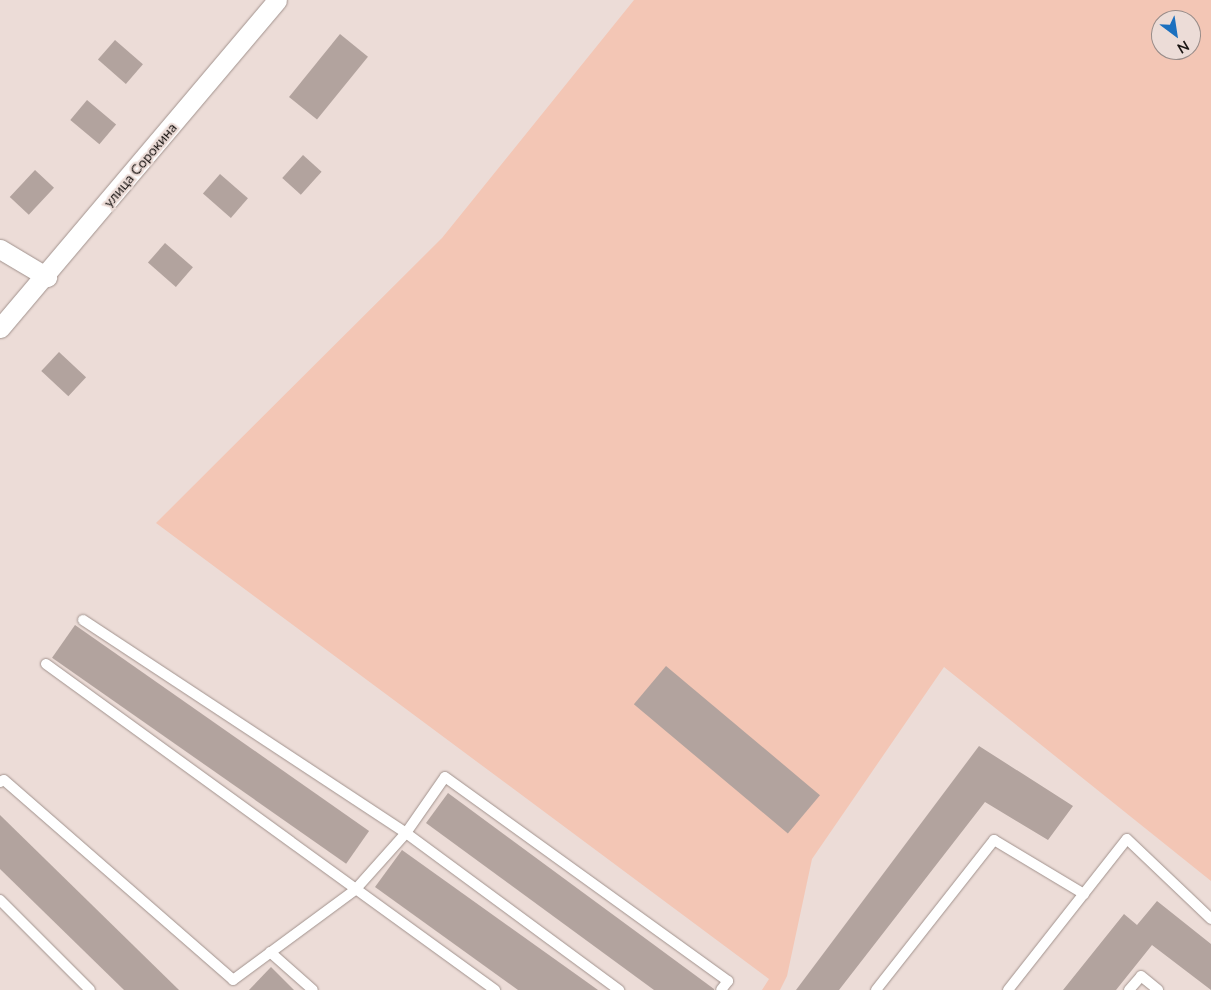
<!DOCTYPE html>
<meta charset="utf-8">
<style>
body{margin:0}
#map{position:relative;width:1211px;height:990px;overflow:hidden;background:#ecdcd7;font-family:Lato,sans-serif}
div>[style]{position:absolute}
.green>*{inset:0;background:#f3c6b5}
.building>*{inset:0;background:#b2a39e;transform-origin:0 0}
.roads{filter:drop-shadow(0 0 1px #a1928d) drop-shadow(0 0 1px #a1928d)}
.service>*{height:10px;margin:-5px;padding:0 5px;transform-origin:5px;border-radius:5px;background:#fff}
.minor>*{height:19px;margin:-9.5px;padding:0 9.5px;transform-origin:9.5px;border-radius:9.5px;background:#fff}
span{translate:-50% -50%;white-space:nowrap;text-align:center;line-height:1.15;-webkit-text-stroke:4.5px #ecdcd7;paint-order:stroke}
.street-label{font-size:14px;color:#1a1513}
.north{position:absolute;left:1151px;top:10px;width:50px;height:50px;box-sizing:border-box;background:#ecdcd7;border:1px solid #988c89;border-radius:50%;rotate:149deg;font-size:14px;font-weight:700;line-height:20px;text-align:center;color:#1a1513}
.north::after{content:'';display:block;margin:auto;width:18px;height:22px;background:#1c70bf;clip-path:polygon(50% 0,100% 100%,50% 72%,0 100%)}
</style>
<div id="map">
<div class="green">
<div style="clip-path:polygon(evenodd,634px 0,1211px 0,1211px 881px,944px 667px,812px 859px,787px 976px,780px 990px,762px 990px,769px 979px,156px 523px,442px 238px,634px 0,1161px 20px,1191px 20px,1191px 50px,1161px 50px,1161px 20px)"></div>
</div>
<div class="building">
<div style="left:340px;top:34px;width:36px;height:81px;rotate:39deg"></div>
<div style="left:115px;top:40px;width:37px;height:26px;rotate:41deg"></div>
<div style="left:87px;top:100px;width:38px;height:26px;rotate:40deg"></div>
<div style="left:303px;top:155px;width:25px;height:31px;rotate:42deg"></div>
<div style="left:35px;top:170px;width:26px;height:37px;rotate:43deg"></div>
<div style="left:220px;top:174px;width:37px;height:26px;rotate:41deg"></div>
<div style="left:165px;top:243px;width:37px;height:26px;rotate:41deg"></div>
<div style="left:59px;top:352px;width:37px;height:26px;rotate:43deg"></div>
<div style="left:75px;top:625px;width:359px;height:40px;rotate:35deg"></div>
<div style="left:666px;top:666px;width:201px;height:50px;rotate:40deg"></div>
<div style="clip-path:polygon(979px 746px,1073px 806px,1048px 840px,985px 802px,839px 990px,796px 990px)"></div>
<div style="clip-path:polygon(448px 793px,714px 989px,714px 990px,654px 990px,426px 823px)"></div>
<div style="clip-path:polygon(0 815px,179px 990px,124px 990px,0 869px)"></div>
<div style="clip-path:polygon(402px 850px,598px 990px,518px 990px,375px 887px)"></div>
<div style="clip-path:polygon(1157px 901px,1211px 944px,1211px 990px,1152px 945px,1116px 990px,1063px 990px,1124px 914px,1137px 925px)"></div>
<div style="clip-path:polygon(271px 967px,294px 990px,249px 990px)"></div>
</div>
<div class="roads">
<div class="service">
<div style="left:83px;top:620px;width:387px;rotate:33.4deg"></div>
<div style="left:406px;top:833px;width:265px;rotate:36.4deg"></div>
<div style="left:46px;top:664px;width:555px;rotate:35.98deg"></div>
<div style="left:0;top:782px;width:4px;rotate:-27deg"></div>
<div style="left:4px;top:780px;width:304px;rotate:41.1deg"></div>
<div style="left:233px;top:980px;width:152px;rotate:-36.4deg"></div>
<div style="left:355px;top:890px;width:76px;rotate:-48.2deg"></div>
<div style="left:406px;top:833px;width:68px;rotate:-55.1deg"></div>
<div style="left:445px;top:777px;width:349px;rotate:35.8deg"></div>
<div style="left:728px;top:981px;width:11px;rotate:128deg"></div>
<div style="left:0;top:900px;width:127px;rotate:45deg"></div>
<div style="left:270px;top:952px;width:57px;rotate:41.5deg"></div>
<div style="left:876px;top:990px;width:191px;rotate:-51.8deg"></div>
<div style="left:994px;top:840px;width:105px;rotate:31deg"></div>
<div style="left:1008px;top:990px;width:192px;rotate:-51.8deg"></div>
<div style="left:1127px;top:839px;width:116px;rotate:43.6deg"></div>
<div style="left:1129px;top:990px;width:18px;rotate:-49deg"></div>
<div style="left:1141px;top:976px;width:22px;rotate:39deg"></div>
</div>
<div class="minor">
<div style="left:0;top:249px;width:55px;rotate:30.8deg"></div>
<div style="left:0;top:328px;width:429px;rotate:-49.8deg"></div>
</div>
</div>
<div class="street-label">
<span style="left:140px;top:165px;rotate:-50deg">улица Сорокина</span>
</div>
<div class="north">N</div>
</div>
